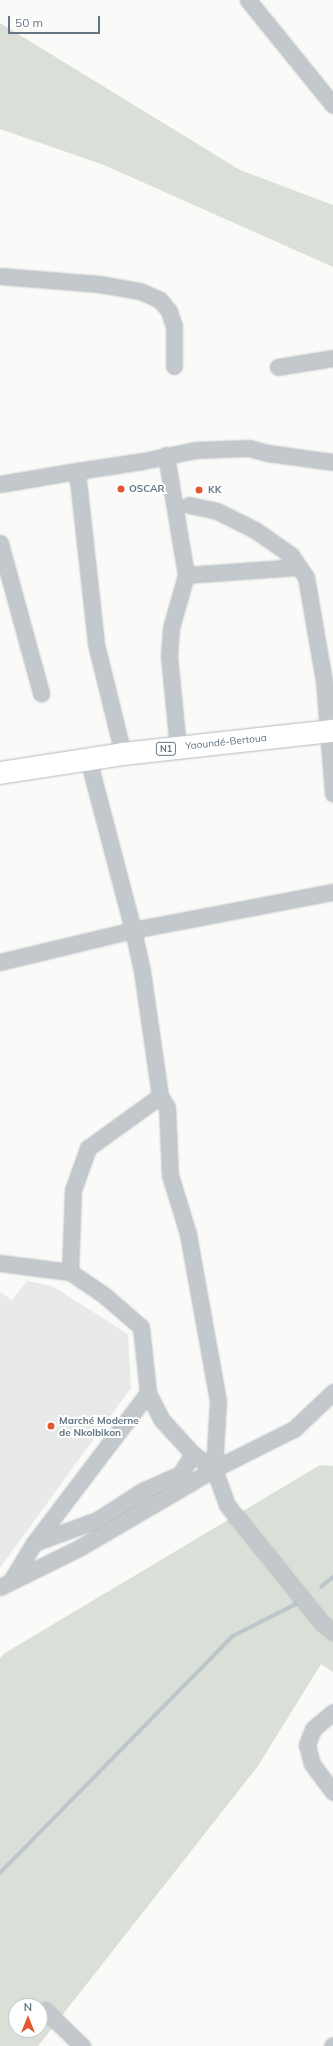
<!DOCTYPE html>
<meta charset="utf-8">
<style>
body{margin:0}
#map{position:relative;width:333px;height:2046px;overflow:hidden;background:#fafaf8;font-family:Mulish,sans-serif}
div>[style]{position:absolute}
.built>*{inset:0;background:#e8e9e9}
.green>*{inset:0;background:#dadfd7}
.stream>*{height:3.5px;margin:-1.75px;padding:0 1.75px;transform-origin:1.75px;border-radius:1.75px;background:#bbc7cb}
.roads{filter:drop-shadow(0 0 1px #b4b9bd) drop-shadow(0 0 1px #b4b9bd)}
.minor>*{height:15px;margin:-7.5px;padding:0 7.5px;transform-origin:7.5px;border-radius:7.5px;background:#c3c8cc}
.highway>*{height:22px;margin:-11px;padding:0 11px;transform-origin:11px;border-radius:11px;background:#fff}
.dots>*{width:11px;height:11px;translate:-50% -50%;box-sizing:border-box;border:2px solid #fff;border-radius:50%}
span{translate:-50% -50%;white-space:nowrap;text-align:center;line-height:1.15;-webkit-text-stroke:4px #fff;paint-order:stroke}
.shield-label span{padding:1px 3px;background:#fff;border:1px solid;border-radius:3px;-webkit-text-stroke-width:0}
.shield-label{font-size:9px;color:#657683;font-weight:700}
.poi-label{font-size:10px;color:#657683;font-weight:700}
.left{translate:0 -50%;text-align:left}
.street-label{font-size:10px;color:#657683}
.north{position:absolute;left:8px;top:1998px;width:40px;height:40px;box-sizing:border-box;background:#fff;border:1px solid #c1c8cd;border-radius:50%;rotate:0deg;font-size:11px;font-weight:700;line-height:16px;text-align:center;color:#657683}
.north::after{content:'';display:block;margin:auto;width:14px;height:18px;background:#e4572e;clip-path:polygon(50% 0,100% 100%,50% 72%,0 100%)}
.scale{position:absolute;left:8px;top:16px;width:92px;height:18px;box-sizing:border-box;border:2px solid #657683;border-top:0;padding-left:5px;font-size:12px;line-height:14px;white-space:nowrap;color:#657683;-webkit-text-stroke:3px #fff;paint-order:stroke}
</style>
<div id="map">
<div class="built">
<div style="clip-path:polygon(27px 1281px,52px 1286px,128px 1334px,131px 1388px,0 1568px,0 1292px,12px 1300px)"></div>
</div>
<div class="green">
<div style="clip-path:polygon(0 23px,240px 170px,333px 205px,333px 267px,104px 165px,0 129px)"></div>
<div style="clip-path:polygon(evenodd,320px 1465px,333px 1466px,333px 1672px,321px 1664px,258px 1766px,38px 2046px,0 2046px,0 1658px,5px 1653px,320px 1465px,16px 2006px,40px 2006px,40px 2030px,16px 2030px,16px 2006px)"></div>
</div>
<div class="stream">
<div style="left:321px;top:1587px;width:16px;rotate:-40deg"></div>
<div style="left:0;top:1873px;width:332px;rotate:-45.5deg"></div>
<div style="left:233px;top:1636px;width:71px;rotate:-26.9deg"></div>
</div>
<div class="roads">
<div class="minor">
<div style="left:248px;top:0;width:135px;rotate:51deg"></div>
<div style="left:0;top:276px;width:99px;rotate:4.6deg"></div>
<div style="left:99px;top:284px;width:42px;rotate:9.7deg"></div>
<div style="left:140px;top:291px;width:22px;rotate:24deg"></div>
<div style="left:160px;top:300px;width:14px;rotate:51deg"></div>
<div style="left:169px;top:311px;width:16px;rotate:72deg"></div>
<div style="left:174px;top:326px;width:40px;rotate:90deg"></div>
<div style="left:278px;top:367px;width:56px;rotate:-9.3deg"></div>
<div style="left:166px;top:455px;width:122px;rotate:80.5deg"></div>
<div style="left:186px;top:575px;width:55px;rotate:105.8deg"></div>
<div style="left:171px;top:628px;width:28px;rotate:94deg"></div>
<div style="left:169px;top:656px;width:92px;rotate:84.4deg"></div>
<div style="left:77px;top:471px;width:67px;rotate:-8.6deg"></div>
<div style="left:143px;top:461px;width:53px;rotate:-11.9deg"></div>
<div style="left:195px;top:450px;width:54px;rotate:-2.1deg"></div>
<div style="left:249px;top:448px;width:20px;rotate:15deg"></div>
<div style="left:268px;top:453px;width:66px;rotate:7.9deg"></div>
<div style="left:0;top:484px;width:78px;rotate:-9.6deg"></div>
<div style="left:77px;top:471px;width:174px;rotate:83.7deg"></div>
<div style="left:96px;top:644px;width:113px;rotate:76.2deg"></div>
<div style="left:189px;top:505px;width:29px;rotate:12deg"></div>
<div style="left:217px;top:511px;width:42px;rotate:26.6deg"></div>
<div style="left:255px;top:530px;width:44px;rotate:34.8deg"></div>
<div style="left:291px;top:555px;width:27px;rotate:56deg"></div>
<div style="left:306px;top:577px;width:106px;rotate:80.2deg"></div>
<div style="left:324px;top:681px;width:113px;rotate:85.4deg"></div>
<div style="left:0;top:543px;width:156px;rotate:74.7deg"></div>
<div style="left:186px;top:575px;width:112px;rotate:-4.1deg"></div>
<div style="left:0;top:962px;width:137px;rotate:-13.5deg"></div>
<div style="left:133px;top:930px;width:204px;rotate:-10.8deg"></div>
<div style="left:160px;top:1096px;width:13px;rotate:58deg"></div>
<div style="left:167px;top:1107px;width:68px;rotate:87.5deg"></div>
<div style="left:170px;top:1175px;width:62px;rotate:73deg"></div>
<div style="left:188px;top:1234px;width:170px;rotate:79.8deg"></div>
<div style="left:218px;top:1401px;width:68px;rotate:93.4deg"></div>
<div style="left:214px;top:1469px;width:38px;rotate:70deg"></div>
<div style="left:227px;top:1505px;width:150px;rotate:51.2deg"></div>
<div style="left:321px;top:1622px;width:16px;rotate:40deg"></div>
<div style="left:0;top:1263px;width:71px;rotate:7.3deg"></div>
<div style="left:70px;top:1272px;width:41px;rotate:34.1deg"></div>
<div style="left:104px;top:1295px;width:49px;rotate:40.9deg"></div>
<div style="left:141px;top:1327px;width:66px;rotate:83.9deg"></div>
<div style="left:148px;top:1393px;width:30px;rotate:63deg"></div>
<div style="left:162px;top:1420px;width:46px;rotate:47.6deg"></div>
<div style="left:193px;top:1454px;width:26px;rotate:36deg"></div>
<div style="left:70px;top:1272px;width:82px;rotate:-87.9deg"></div>
<div style="left:73px;top:1190px;width:45px;rotate:-70.3deg"></div>
<div style="left:88px;top:1148px;width:89px;rotate:-35.8deg"></div>
<div style="left:160px;top:1096px;width:126px;rotate:-98.2deg"></div>
<div style="left:142px;top:971px;width:42px;rotate:-102.4deg"></div>
<div style="left:133px;top:930px;width:177px;rotate:-104.7deg"></div>
<div style="left:34px;top:1543px;width:67px;rotate:-20.1deg"></div>
<div style="left:97px;top:1520px;width:54px;rotate:-32.8deg"></div>
<div style="left:142px;top:1491px;width:42px;rotate:-24.1deg"></div>
<div style="left:180px;top:1474px;width:24px;rotate:-57deg"></div>
<div style="left:11px;top:1581px;width:44px;rotate:-58.8deg"></div>
<div style="left:34px;top:1543px;width:188px;rotate:-52.8deg"></div>
<div style="left:0;top:1587px;width:88px;rotate:-26.3deg"></div>
<div style="left:79px;top:1548px;width:156px;rotate:-30.3deg"></div>
<div style="left:214px;top:1469px;width:89px;rotate:-26.6deg"></div>
<div style="left:294px;top:1429px;width:54px;rotate:-43.5deg"></div>
<div style="left:333px;top:1712px;width:26px;rotate:140deg"></div>
<div style="left:313px;top:1729px;width:17px;rotate:111deg"></div>
<div style="left:307px;top:1745px;width:20px;rotate:75deg"></div>
<div style="left:312px;top:1764px;width:35px;rotate:53deg"></div>
<div style="left:45px;top:2010px;width:52px;rotate:44.2deg"></div>
<div style="left:332px;top:2046px;width:1px;rotate:-45deg"></div>
</div>
<div class="highway">
<div style="left:0;top:773px;width:124px;rotate:-8.8deg"></div>
<div style="left:123px;top:754px;width:211px;rotate:-6.3deg"></div>
</div>
</div>
<div class="dots">
<div style="left:121px;top:489px;background:#e4572e"></div>
<div style="left:199px;top:490px;background:#e4572e"></div>
<div style="left:51px;top:1426px;background:#e4572e"></div>
</div>
<div class="shield-label">
<span style="left:166px;top:749px">N1</span>
</div>
<div class="poi-label">
<span class="left" style="left:129px;top:489px">OSCAR</span>
<span class="left" style="left:208px;top:490px">KK</span>
<span class="left" style="left:59px;top:1426px">Marché Moderne<br>de Nkolbikon</span>
</div>
<div class="street-label">
<span style="left:226px;top:742px;rotate:-6deg">Yaoundé-Bertoua</span>
</div>
<div class="north">N</div>
<div class="scale">50 m</div>
</div>
